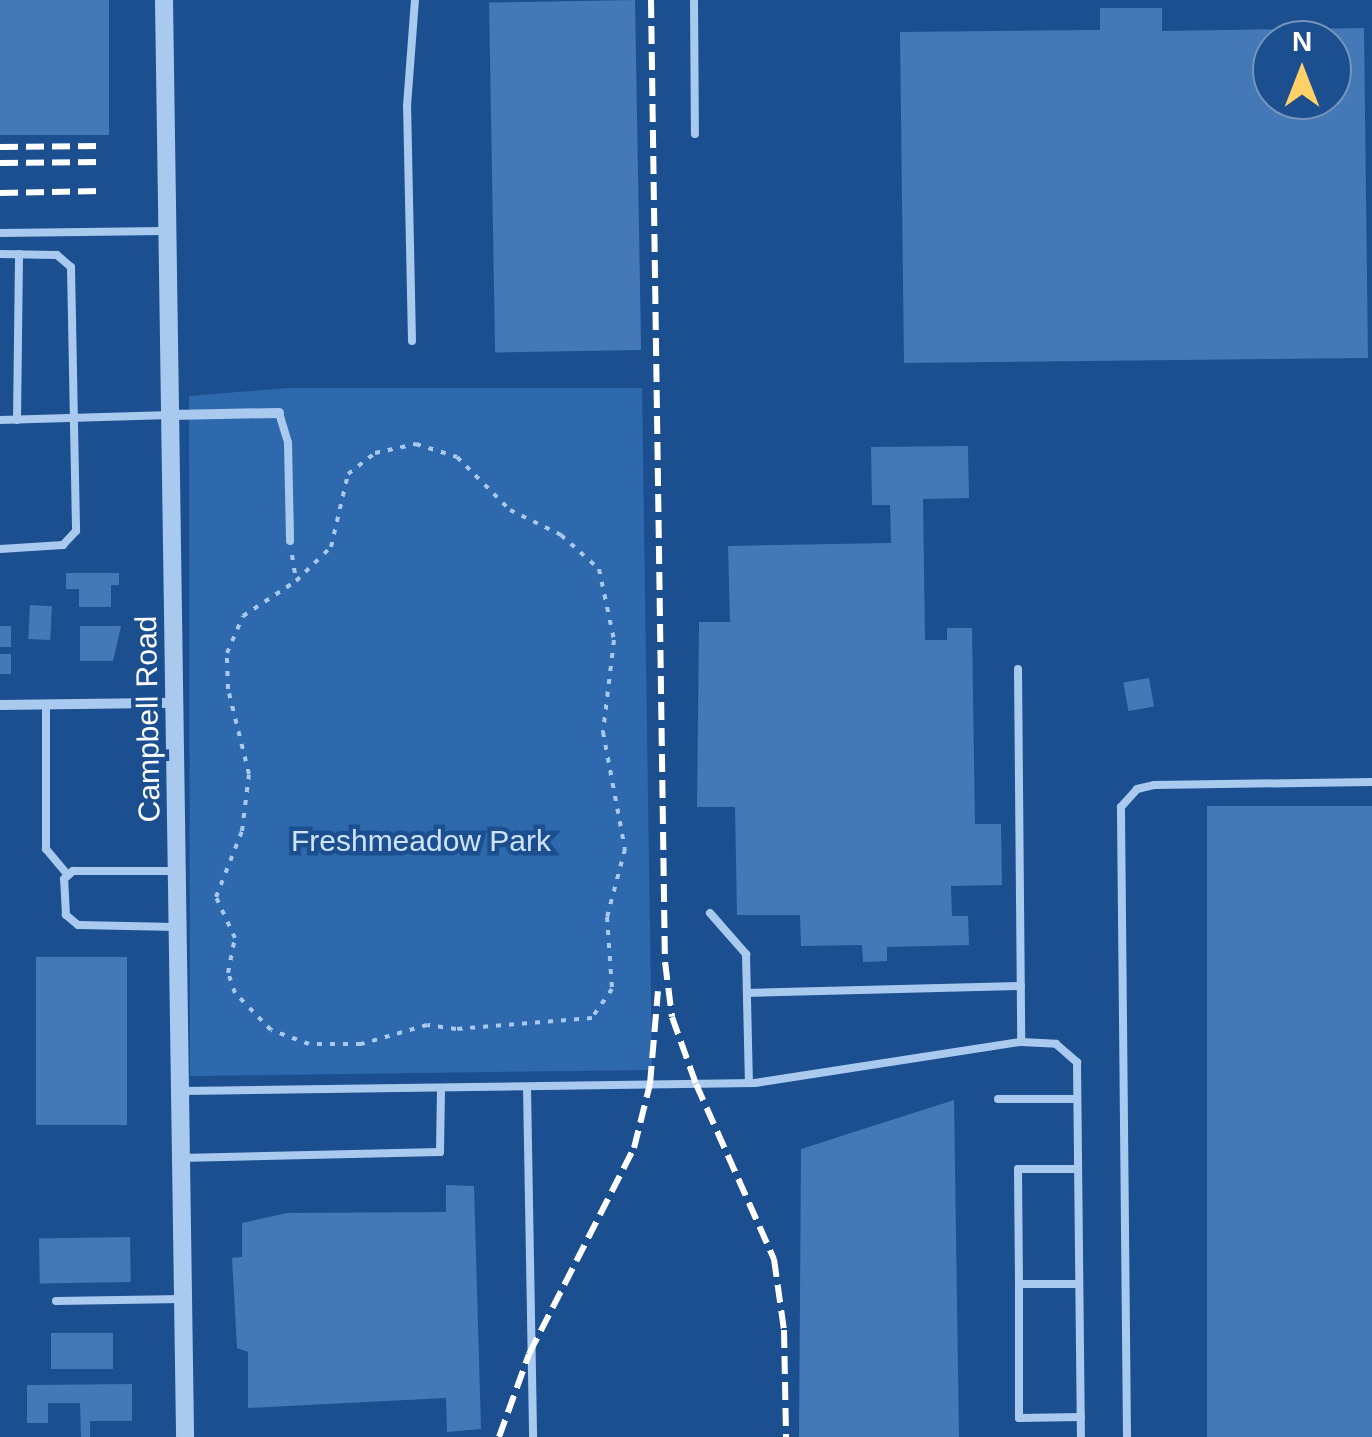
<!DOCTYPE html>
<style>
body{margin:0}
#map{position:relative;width:1372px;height:1437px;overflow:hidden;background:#1b4f8f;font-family:Arial,sans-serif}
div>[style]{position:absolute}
.green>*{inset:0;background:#2e69ad}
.building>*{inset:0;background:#4478b7;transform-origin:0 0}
.path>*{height:4px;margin-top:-2px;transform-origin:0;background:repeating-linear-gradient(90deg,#a9c9ee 0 5px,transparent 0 13px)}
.service>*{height:8px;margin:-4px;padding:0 4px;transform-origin:4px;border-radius:4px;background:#a9c9ee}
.minor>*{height:10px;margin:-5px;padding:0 5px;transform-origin:5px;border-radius:5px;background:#a9c9ee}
.tertiary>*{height:18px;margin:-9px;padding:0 9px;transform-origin:9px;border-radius:9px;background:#a9c9ee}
.rail>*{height:6px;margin-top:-3px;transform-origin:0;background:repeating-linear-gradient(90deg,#fff 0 18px,transparent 0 26px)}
span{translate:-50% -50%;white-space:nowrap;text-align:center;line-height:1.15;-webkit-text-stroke:9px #1b4f8f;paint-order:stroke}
.street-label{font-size:30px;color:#fff}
.park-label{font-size:30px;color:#cfe3fa}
.north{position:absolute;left:1252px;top:20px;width:100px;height:100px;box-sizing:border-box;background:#1b4f8f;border:2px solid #7695bc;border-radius:50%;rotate:0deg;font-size:28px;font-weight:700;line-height:40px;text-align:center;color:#fff}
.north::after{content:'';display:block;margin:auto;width:35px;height:45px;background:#ffd166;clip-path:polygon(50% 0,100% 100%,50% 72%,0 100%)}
</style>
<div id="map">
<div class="green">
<div style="clip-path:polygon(288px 388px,642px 388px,652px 1070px,190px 1076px,189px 396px)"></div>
</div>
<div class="building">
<div style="left:0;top:0;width:109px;height:135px"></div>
<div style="left:635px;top:0;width:350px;height:146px;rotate:89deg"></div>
<div style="clip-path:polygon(evenodd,1100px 8px,1162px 8px,1162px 31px,1364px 28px,1368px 358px,904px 363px,900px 32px,1100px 30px,1100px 8px,1272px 40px,1332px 40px,1332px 100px,1272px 100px,1272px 40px)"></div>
<div style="clip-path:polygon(968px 446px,969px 498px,923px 499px,925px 640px,947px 640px,947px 628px,972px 628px,975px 824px,1001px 824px,1002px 885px,951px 886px,952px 916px,968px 916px,969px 945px,887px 947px,887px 961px,863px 962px,862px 945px,801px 946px,800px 915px,737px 915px,735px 807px,697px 807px,699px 622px,730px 622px,728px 546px,891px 543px,890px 505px,872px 505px,871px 447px)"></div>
<div style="clip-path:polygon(66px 573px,119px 573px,119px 585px,111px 585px,111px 607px,79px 607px,79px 589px,66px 589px)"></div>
<div style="left:30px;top:605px;width:22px;height:34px;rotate:3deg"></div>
<div style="left:0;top:626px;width:11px;height:21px"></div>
<div style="clip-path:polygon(80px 626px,121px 626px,113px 661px,80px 661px)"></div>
<div style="left:0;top:654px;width:11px;height:20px"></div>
<div style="left:1149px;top:678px;width:29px;height:26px;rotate:80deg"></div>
<div style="left:1372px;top:806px;width:631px;height:165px;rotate:90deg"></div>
<div style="left:36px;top:957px;width:91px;height:168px"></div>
<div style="clip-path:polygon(954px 1100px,959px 1437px,799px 1437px,801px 1149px)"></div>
<div style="clip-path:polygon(446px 1185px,474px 1186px,481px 1429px,447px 1432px,446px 1398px,248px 1408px,248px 1352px,237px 1348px,232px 1258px,242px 1257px,242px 1223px,287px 1213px,446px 1212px)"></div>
<div style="left:130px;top:1237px;width:45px;height:91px;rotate:89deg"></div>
<div style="left:51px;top:1333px;width:62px;height:36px"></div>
<div style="clip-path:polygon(132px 1384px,132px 1421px,90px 1421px,90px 1437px,81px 1437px,80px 1403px,48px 1403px,48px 1423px,27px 1423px,27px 1385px)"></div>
</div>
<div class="path">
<div style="left:292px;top:555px;width:26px;rotate:81deg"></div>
<div style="left:296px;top:581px;width:49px;rotate:-44.2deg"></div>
<div style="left:331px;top:547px;width:75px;rotate:-76.9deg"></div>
<div style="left:348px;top:474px;width:34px;rotate:-38deg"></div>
<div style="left:375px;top:453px;width:42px;rotate:-12.4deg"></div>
<div style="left:416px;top:444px;width:43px;rotate:17.6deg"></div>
<div style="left:457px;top:457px;width:75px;rotate:45deg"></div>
<div style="left:510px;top:510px;width:57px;rotate:26.1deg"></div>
<div style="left:561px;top:535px;width:51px;rotate:41.8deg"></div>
<div style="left:599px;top:569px;width:73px;rotate:78.1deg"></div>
<div style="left:614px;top:640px;width:93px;rotate:96.8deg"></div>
<div style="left:603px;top:732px;width:119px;rotate:79.4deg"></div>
<div style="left:625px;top:849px;width:70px;rotate:104.8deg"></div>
<div style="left:607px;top:917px;width:72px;rotate:86deg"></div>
<div style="left:612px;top:989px;width:35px;rotate:125deg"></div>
<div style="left:592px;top:1018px;width:136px;rotate:175.4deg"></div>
<div style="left:456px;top:1029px;width:29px;rotate:-172deg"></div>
<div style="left:427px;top:1025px;width:69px;rotate:163.9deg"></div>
<div style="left:361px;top:1044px;width:52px;rotate:180deg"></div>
<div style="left:309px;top:1044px;width:40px;rotate:-159.8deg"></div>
<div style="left:271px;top:1030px;width:52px;rotate:-134.2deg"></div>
<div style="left:235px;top:993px;width:21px;rotate:-109deg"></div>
<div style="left:228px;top:973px;width:36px;rotate:-79deg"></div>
<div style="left:235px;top:938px;width:45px;rotate:-114.9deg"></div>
<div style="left:216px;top:897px;width:71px;rotate:-68.5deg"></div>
<div style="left:242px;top:831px;width:57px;rotate:-83deg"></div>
<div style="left:249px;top:774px;width:88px;rotate:-103.9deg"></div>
<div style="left:228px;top:689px;width:36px;rotate:-92deg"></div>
<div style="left:227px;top:653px;width:40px;rotate:-66.6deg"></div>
<div style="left:243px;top:616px;width:64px;rotate:-33.4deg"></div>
</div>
<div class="service">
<div style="left:694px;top:0;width:134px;rotate:89.6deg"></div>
<div style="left:0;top:233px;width:165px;rotate:-0.7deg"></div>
<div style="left:0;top:254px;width:57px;rotate:1deg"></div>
<div style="left:57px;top:255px;width:18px;rotate:41deg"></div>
<div style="left:71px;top:267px;width:264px;rotate:88.9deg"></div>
<div style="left:76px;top:531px;width:19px;rotate:133deg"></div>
<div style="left:63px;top:545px;width:63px;rotate:176.4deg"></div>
<div style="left:412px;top:341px;width:235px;rotate:-91.2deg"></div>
<div style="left:407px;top:106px;width:106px;rotate:-85.7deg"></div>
<div style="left:279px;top:413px;width:31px;rotate:73deg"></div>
<div style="left:288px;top:443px;width:98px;rotate:88.8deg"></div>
<div style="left:0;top:420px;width:171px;rotate:-1.7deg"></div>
<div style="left:17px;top:420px;width:166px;rotate:-89.3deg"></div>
<div style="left:1018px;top:669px;width:373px;rotate:89.5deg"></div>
<div style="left:46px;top:705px;width:144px;rotate:90deg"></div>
<div style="left:46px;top:849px;width:34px;rotate:50deg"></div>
<div style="left:710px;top:913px;width:55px;rotate:48.7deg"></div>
<div style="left:746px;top:954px;width:129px;rotate:88.7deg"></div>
<div style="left:176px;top:927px;width:98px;rotate:-178.8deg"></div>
<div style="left:78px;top:925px;width:16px;rotate:-140deg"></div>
<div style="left:66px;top:915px;width:36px;rotate:-93deg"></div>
<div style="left:64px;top:879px;width:12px;rotate:-42deg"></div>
<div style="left:73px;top:871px;width:104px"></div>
<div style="left:747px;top:993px;width:274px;rotate:-1.5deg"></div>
<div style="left:527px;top:1087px;width:350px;rotate:89deg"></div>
<div style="left:183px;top:1091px;width:572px;rotate:-0.8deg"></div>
<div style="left:755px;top:1083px;width:269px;rotate:-8.8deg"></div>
<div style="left:1021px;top:1042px;width:35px;rotate:3deg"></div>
<div style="left:1056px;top:1044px;width:28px;rotate:41deg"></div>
<div style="left:1077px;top:1062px;width:375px;rotate:89.4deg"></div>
<div style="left:998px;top:1099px;width:79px"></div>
<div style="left:180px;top:1158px;width:260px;rotate:-1.3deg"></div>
<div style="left:440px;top:1152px;width:64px;rotate:-89.1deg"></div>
<div style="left:1019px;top:1284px;width:115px;rotate:-90.5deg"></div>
<div style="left:1018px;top:1169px;width:60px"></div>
<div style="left:1079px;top:1284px;width:60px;rotate:180deg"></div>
<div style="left:1019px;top:1284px;width:134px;rotate:90deg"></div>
<div style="left:1019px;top:1418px;width:62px;rotate:-0.9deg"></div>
<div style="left:56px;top:1301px;width:126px;rotate:-0.9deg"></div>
<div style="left:1127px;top:1437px;width:630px;rotate:-90.55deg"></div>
<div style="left:1121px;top:807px;width:24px;rotate:-48deg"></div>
<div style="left:1137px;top:789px;width:17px;rotate:-13deg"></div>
<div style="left:1154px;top:785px;width:218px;rotate:-0.8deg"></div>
</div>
<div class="minor">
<div style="left:171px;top:415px;width:108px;rotate:-1.1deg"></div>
<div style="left:0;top:705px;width:175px;rotate:-0.7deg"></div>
</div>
<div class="tertiary">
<div style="left:164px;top:0;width:1437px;rotate:89.16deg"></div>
</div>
<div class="rail">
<div style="left:651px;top:0;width:962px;rotate:89.17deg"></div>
<div style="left:665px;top:962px;width:55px;rotate:82.7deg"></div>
<div style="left:672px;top:1017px;width:71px;rotate:70.3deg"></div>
<div style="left:696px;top:1084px;width:192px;rotate:66deg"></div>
<div style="left:774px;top:1259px;width:72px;rotate:82deg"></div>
<div style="left:784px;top:1330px;width:107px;rotate:88.9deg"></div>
<div style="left:0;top:147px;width:102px;rotate:-0.6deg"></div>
<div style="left:0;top:163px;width:102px;rotate:-0.6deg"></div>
<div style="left:0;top:193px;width:100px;rotate:-1.1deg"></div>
<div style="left:499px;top:1437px;width:88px;rotate:-70.1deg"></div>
<div style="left:529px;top:1354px;width:231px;rotate:-63deg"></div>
<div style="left:634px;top:1148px;width:66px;rotate:-76deg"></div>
<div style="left:650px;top:1084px;width:93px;rotate:-85.1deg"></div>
</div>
<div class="street-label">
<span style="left:148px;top:719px;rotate:-91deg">Campbell Road</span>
</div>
<div class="park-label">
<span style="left:421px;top:841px">Freshmeadow Park</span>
</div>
<div class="north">N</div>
</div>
